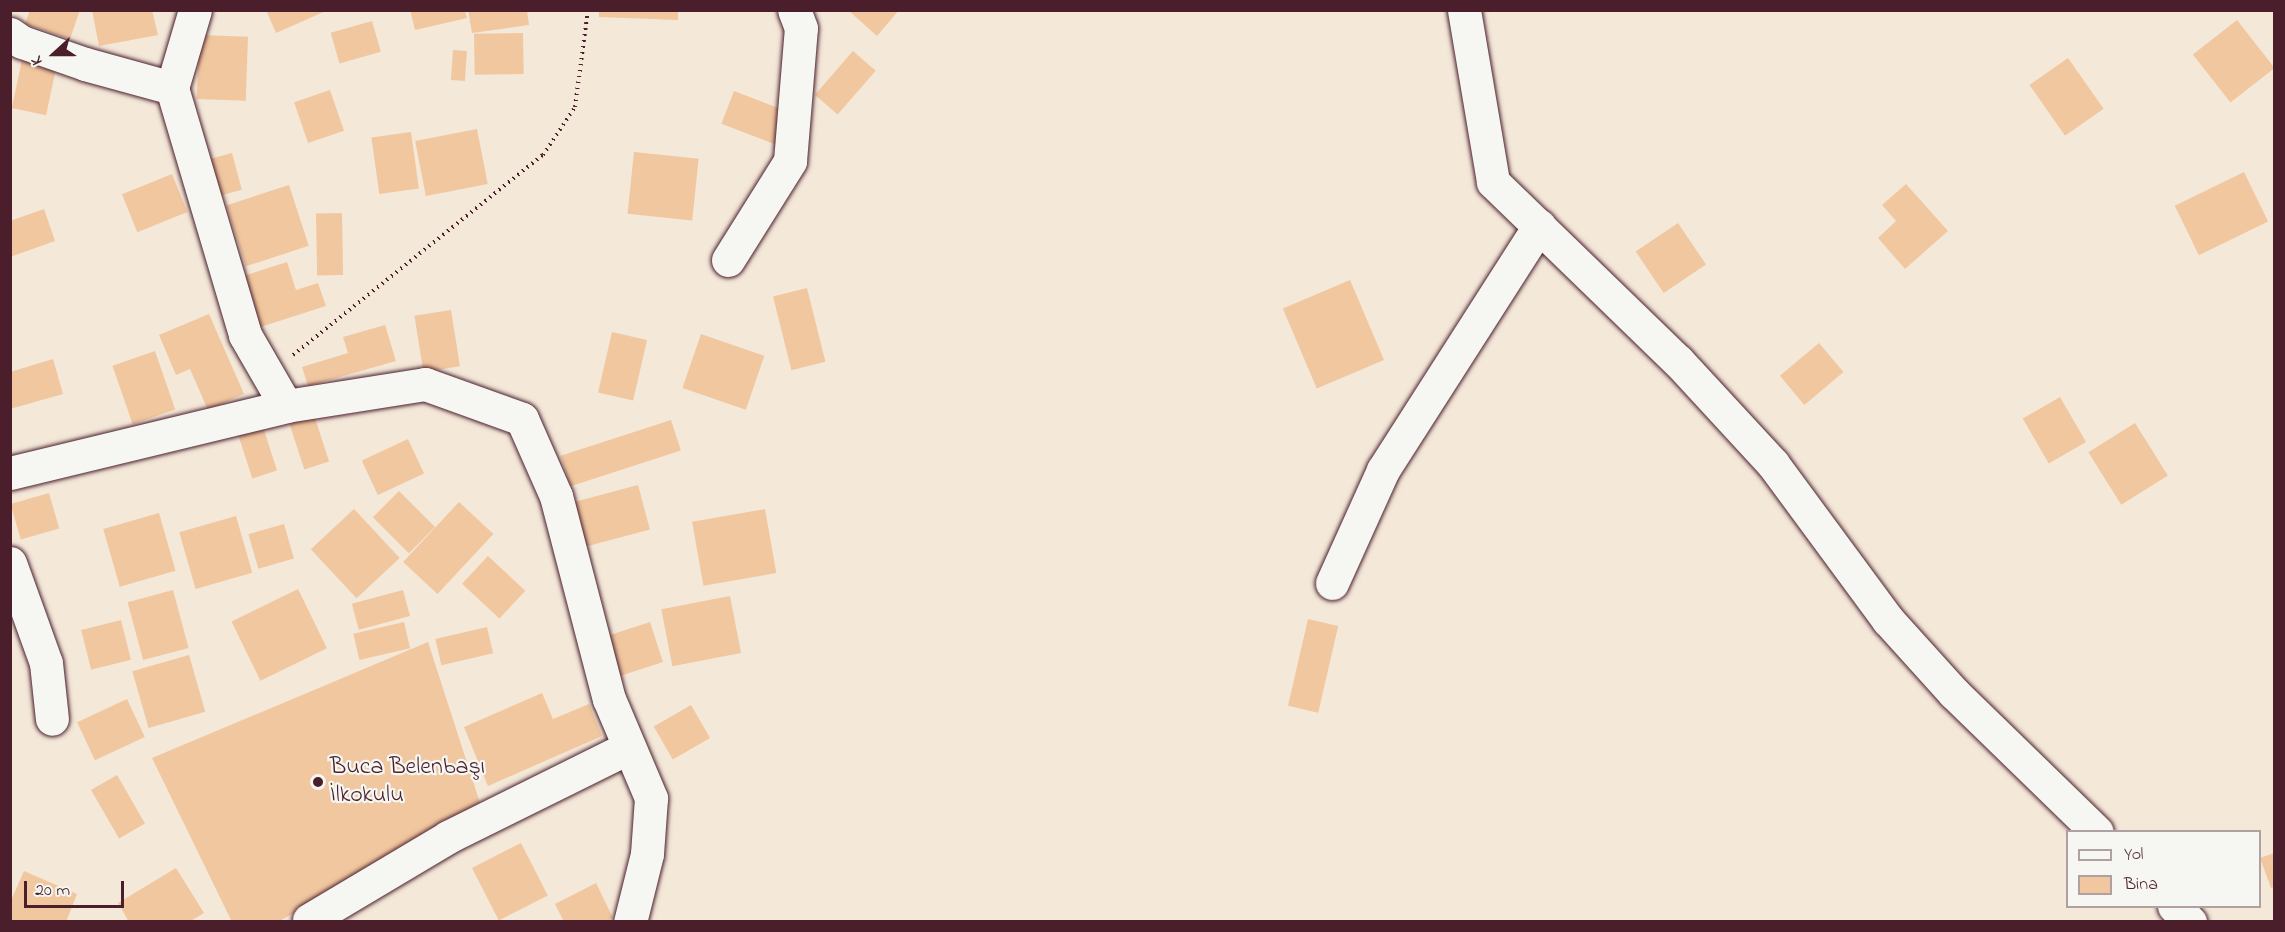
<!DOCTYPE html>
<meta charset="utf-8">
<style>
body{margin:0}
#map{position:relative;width:2285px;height:932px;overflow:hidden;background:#f4e8d9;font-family:"Indie Flower",sans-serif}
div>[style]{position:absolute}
.building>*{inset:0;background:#f1c7a0;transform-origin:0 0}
.path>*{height:4px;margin-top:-2px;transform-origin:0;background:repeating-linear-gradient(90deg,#4a1f2b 0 1.5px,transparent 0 6px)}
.roads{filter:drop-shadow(0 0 2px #4a1f2b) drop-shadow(0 0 2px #4a1f2b)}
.minor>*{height:33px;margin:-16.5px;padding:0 16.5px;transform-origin:16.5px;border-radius:16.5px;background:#f6f6f2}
.dots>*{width:16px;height:16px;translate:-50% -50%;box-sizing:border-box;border:3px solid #f6f6f2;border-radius:50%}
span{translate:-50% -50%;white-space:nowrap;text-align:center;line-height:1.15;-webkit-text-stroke:4.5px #f6f6f2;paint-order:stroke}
.poi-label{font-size:24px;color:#4a1f2b}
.left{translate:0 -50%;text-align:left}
.frame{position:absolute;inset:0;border:12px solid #4a1f2b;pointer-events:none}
.legend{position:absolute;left:2066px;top:830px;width:195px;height:78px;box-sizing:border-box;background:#f6f6f2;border:2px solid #b1a0a2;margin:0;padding:8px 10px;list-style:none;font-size:18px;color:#4a1f2b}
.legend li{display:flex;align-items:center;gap:12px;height:30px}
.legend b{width:30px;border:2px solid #b1a0a2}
.north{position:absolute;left:24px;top:24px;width:60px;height:60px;-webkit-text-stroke:4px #f6f6f2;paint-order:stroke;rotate:249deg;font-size:16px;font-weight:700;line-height:24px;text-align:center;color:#4a1f2b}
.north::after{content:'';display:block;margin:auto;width:21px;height:27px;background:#4a1f2b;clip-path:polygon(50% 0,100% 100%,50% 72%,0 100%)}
.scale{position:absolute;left:24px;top:881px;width:100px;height:27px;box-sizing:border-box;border:3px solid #4a1f2b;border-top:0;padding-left:8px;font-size:18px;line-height:21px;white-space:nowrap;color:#4a1f2b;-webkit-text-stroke:4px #f6f6f2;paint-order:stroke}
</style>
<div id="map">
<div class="building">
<div style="clip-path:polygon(30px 10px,80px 10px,70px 39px,25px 24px)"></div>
<div style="clip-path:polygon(92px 10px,152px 10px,158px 35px,99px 46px)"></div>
<div style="clip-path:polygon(266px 10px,328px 10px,276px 33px)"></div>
<div style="clip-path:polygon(410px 10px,465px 10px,467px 18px,415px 30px)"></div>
<div style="clip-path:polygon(468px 10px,527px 10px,529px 25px,472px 33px)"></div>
<div style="clip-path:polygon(599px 10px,678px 10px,678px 20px,599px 17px)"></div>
<div style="clip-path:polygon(848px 10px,899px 10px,877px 36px)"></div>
<div style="left:2237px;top:20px;width:61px;height:56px;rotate:52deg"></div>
<div style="left:372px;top:21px;width:32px;height:43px;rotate:74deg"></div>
<div style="left:523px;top:33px;width:41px;height:49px;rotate:89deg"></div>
<div style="left:199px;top:35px;width:49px;height:64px;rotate:2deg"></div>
<div style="left:453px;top:50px;width:14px;height:30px;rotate:4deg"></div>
<div style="left:853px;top:51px;width:30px;height:58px;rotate:41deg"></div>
<div style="left:2068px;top:58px;width:62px;height:47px;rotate:55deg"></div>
<div style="left:22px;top:60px;width:35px;height:49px;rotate:12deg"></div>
<div style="left:330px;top:90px;width:43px;height:38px;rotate:71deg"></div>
<div style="left:734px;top:91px;width:58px;height:35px;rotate:21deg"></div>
<div style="left:477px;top:129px;width:56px;height:63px;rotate:79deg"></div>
<div style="left:411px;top:132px;width:57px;height:40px;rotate:82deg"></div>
<div style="left:634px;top:152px;width:65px;height:62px;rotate:6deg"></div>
<div style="left:232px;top:153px;width:38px;height:27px;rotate:75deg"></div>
<div style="left:2244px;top:172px;width:55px;height:77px;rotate:64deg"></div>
<div style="left:172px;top:174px;width:41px;height:54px;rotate:68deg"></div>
<div style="clip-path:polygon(1906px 184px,1948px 231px,1905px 269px,1878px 238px,1896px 221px,1882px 205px)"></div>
<div style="left:289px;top:185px;width:64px;height:66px;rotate:72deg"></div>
<div style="clip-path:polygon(44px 209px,55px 241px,10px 257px,10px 221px)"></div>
<div style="left:342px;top:213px;width:62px;height:26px;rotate:89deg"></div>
<div style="left:1678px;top:223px;width:50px;height:51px;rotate:56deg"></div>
<div style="clip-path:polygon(287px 262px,296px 290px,318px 283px,326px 306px,251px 330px,234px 279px)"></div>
<div style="left:1350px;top:280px;width:87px;height:73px;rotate:67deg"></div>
<div style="left:807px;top:288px;width:76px;height:35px;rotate:76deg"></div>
<div style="left:451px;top:310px;width:57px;height:37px;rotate:81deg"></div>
<div style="clip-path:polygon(209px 314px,244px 394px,208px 410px,190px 369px,176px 375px,159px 335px)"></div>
<div style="clip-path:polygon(385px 325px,396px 361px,308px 386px,302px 367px,348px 353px,343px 337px)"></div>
<div style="left:612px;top:332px;width:36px;height:62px;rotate:13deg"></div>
<div style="left:701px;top:334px;width:67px;height:57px;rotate:19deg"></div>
<div style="left:1819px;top:343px;width:38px;height:51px;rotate:50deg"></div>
<div style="left:155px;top:351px;width:62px;height:45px;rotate:71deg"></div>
<div style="clip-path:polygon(53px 359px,63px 394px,10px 409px,10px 372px)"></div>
<div style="left:2060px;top:397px;width:52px;height:43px;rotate:60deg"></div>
<div style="left:313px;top:412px;width:52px;height:26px;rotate:72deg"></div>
<div style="left:671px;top:420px;width:32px;height:116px;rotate:72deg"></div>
<div style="left:261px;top:421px;width:52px;height:26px;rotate:72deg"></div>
<div style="left:2135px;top:423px;width:62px;height:55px;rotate:58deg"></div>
<div style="left:408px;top:439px;width:38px;height:51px;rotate:65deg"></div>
<div style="left:638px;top:485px;width:46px;height:66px;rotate:75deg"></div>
<div style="left:399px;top:491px;width:51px;height:37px;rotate:45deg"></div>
<div style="left:49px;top:493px;width:37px;height:40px;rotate:74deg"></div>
<div style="left:459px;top:502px;width:47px;height:82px;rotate:43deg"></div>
<div style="left:354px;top:509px;width:67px;height:59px;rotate:47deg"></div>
<div style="left:765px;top:509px;width:65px;height:74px;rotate:80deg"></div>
<div style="left:159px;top:513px;width:60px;height:58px;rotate:74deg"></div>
<div style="left:236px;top:516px;width:59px;height:59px;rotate:74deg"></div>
<div style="left:284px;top:524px;width:36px;height:37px;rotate:74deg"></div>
<div style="left:488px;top:556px;width:51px;height:38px;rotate:43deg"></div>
<div style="left:298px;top:589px;width:66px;height:74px;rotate:64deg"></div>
<div style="left:173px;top:590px;width:60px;height:47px;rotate:75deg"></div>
<div style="left:403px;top:590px;width:27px;height:53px;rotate:75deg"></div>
<div style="left:730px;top:596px;width:58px;height:70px;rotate:79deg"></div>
<div style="left:1308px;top:619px;width:31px;height:89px;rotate:13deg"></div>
<div style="left:121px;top:620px;width:41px;height:41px;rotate:76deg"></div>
<div style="left:404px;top:622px;width:27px;height:52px;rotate:77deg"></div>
<div style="left:650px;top:622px;width:42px;height:50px;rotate:72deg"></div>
<div style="left:487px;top:627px;width:27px;height:53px;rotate:77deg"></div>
<div style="clip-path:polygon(428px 642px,481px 806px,278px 922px,232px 922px,152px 758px)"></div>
<div style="left:189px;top:655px;width:59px;height:59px;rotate:74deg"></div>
<div style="clip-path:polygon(542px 693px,553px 719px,589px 704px,602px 736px,488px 786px,464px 727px)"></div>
<div style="left:127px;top:699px;width:42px;height:55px;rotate:65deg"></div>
<div style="left:691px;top:705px;width:38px;height:43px;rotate:60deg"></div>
<div style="left:117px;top:775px;width:56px;height:30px;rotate:60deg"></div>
<div style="left:521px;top:843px;width:59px;height:55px;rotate:63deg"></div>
<div style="clip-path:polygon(2274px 853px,2274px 887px,2271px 888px,2260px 858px)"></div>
<div style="clip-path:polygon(176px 868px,204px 913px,189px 922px,129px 922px,118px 903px)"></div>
<div style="clip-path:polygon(24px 871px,77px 894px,66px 922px,10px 922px,10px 903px)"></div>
<div style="clip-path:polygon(596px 883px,613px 918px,605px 922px,564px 922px,555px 904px)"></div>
</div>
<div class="path">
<div style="left:293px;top:355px;width:320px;rotate:-38.7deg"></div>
<div style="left:543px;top:155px;width:58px;rotate:-56.3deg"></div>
<div style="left:575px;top:107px;width:98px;rotate:-82.4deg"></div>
</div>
<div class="roads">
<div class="minor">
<div style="left:1464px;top:10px;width:174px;rotate:80.4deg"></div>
<div style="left:1493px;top:182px;width:257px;rotate:44.1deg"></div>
<div style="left:1678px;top:361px;width:140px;rotate:47.3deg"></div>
<div style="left:1773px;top:464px;width:194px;rotate:53.6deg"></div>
<div style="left:1888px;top:620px;width:98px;rotate:47.9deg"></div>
<div style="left:1954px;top:693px;width:199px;rotate:44.2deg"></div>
<div style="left:10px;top:34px;width:14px;rotate:34deg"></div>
<div style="left:22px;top:42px;width:67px;rotate:19.2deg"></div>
<div style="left:85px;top:64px;width:90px;rotate:15.4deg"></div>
<div style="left:172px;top:88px;width:258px;rotate:73.5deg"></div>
<div style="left:245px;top:335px;width:82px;rotate:60deg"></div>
<div style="left:286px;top:406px;width:141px;rotate:-9deg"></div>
<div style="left:425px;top:384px;width:103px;rotate:19.8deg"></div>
<div style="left:522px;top:419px;width:84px;rotate:66.2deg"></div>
<div style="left:556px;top:496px;width:210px;rotate:75.4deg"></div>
<div style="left:609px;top:699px;width:108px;rotate:67deg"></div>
<div style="left:651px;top:798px;width:56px;rotate:94.1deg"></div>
<div style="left:647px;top:854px;width:70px;rotate:104deg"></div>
<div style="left:172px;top:88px;width:81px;rotate:-73.6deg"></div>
<div style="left:728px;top:260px;width:117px;rotate:-57.9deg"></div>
<div style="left:790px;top:161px;width:133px;rotate:-85.3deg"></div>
<div style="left:801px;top:28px;width:19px;rotate:-111deg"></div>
<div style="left:10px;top:473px;width:284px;rotate:-13.6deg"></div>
<div style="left:10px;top:563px;width:106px;rotate:70.2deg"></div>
<div style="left:46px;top:663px;width:56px;rotate:83.9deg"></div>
<div style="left:1332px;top:583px;width:124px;rotate:-65.7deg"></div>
<div style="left:1383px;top:470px;width:290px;rotate:-57.4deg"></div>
<div style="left:2174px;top:906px;width:23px;rotate:45deg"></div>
<div style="left:309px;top:920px;width:162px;rotate:-30.8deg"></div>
<div style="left:448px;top:837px;width:202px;rotate:-26.4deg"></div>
</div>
</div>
<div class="dots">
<div style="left:318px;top:782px;background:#4a1f2b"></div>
</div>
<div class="poi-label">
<span class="left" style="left:330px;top:782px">Buca Belenbaşı<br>İlkokulu</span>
</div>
<div class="frame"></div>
<ul class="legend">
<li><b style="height:8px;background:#f6f6f2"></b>Yol</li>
<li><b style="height:16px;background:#f1c7a0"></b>Bina</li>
</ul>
<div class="north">K</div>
<div class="scale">20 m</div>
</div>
